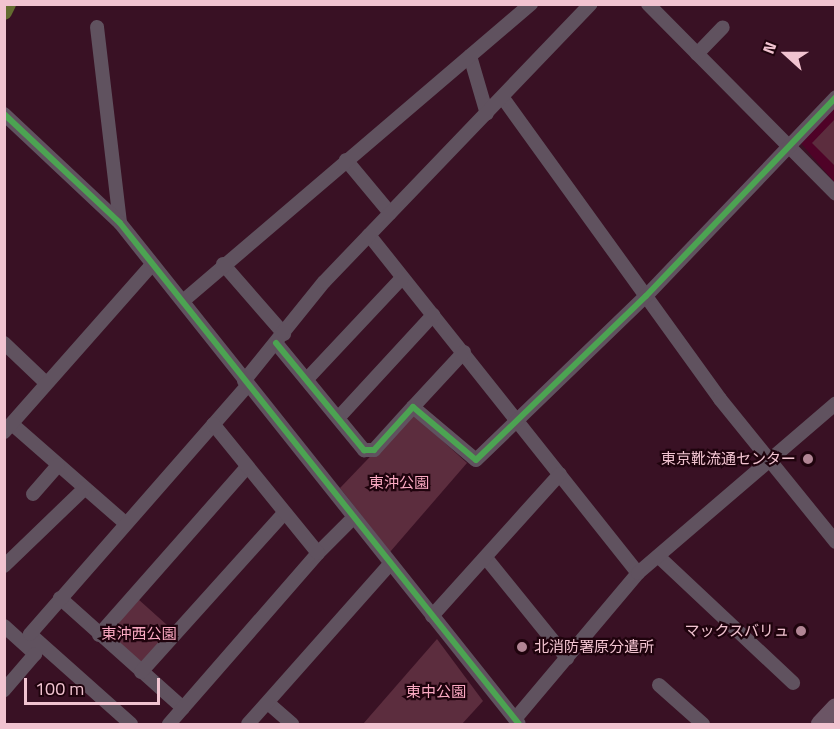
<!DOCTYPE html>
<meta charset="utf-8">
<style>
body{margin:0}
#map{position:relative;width:840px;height:729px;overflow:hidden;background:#391124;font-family:"Titillium Web","Noto Sans JP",sans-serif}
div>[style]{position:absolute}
.built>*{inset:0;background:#4f0227}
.green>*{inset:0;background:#5c2d3e;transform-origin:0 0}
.river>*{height:16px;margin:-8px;padding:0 8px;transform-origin:8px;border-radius:8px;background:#636c2f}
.minor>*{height:14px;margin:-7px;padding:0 7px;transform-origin:7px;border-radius:7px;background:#60525f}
.highway>*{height:18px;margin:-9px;padding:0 9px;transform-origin:9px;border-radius:9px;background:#6b5565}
.cycleway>*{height:6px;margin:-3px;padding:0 3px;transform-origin:3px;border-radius:3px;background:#4ca352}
.dots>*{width:16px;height:16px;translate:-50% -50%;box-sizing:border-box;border:3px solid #1f030d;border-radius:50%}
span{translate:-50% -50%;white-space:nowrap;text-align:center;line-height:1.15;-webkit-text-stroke:4.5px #1f030d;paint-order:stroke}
.poi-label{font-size:15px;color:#f1c3d0}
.right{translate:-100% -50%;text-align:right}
.left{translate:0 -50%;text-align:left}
.park-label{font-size:15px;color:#faa9c2}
.frame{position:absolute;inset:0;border:6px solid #f1c3d0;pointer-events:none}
.north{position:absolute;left:756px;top:24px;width:60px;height:60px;-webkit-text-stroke:4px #1f030d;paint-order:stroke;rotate:291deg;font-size:16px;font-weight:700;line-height:24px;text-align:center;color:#f1c3d0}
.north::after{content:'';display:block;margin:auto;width:21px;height:27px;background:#f1c3d0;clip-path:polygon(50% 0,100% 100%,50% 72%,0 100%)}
.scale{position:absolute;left:24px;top:678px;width:136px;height:27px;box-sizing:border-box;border:3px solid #f1c3d0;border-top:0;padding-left:8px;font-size:18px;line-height:21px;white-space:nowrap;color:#f1c3d0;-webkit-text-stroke:4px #1f030d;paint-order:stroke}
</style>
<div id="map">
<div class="built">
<div style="clip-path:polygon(835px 104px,835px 183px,799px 141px)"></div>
</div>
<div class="green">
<div style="clip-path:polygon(835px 119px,835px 166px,812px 143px)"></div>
<div style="clip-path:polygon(412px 413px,467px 463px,390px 552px,340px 488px)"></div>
<div style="left:138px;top:599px;width:48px;height:45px;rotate:42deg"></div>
<div style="clip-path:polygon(437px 639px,483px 701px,462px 724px,363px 724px)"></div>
</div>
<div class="river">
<div style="left:4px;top:12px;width:9px;rotate:-63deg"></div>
</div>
<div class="minor">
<div style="left:648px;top:4px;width:267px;rotate:45.3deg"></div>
<div style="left:97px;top:27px;width:197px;rotate:83.3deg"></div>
<div style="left:697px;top:54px;width:37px;rotate:-46deg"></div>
<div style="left:470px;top:56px;width:60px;rotate:73.7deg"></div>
<div style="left:503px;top:98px;width:371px;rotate:54.2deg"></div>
<div style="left:720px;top:399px;width:184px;rotate:51deg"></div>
<div style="left:4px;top:114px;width:159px;rotate:43.2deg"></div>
<div style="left:120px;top:223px;width:640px;rotate:51.47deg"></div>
<div style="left:346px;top:160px;width:69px;rotate:50.3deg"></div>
<div style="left:369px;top:235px;width:432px;rotate:51.5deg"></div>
<div style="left:223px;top:264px;width:93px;rotate:48.9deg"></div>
<div style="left:183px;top:301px;width:458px;rotate:-40.5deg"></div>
<div style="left:4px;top:343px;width:58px;rotate:43.6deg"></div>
<div style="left:276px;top:343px;width:139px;rotate:50.6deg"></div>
<div style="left:364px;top:450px;width:10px"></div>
<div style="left:374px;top:450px;width:58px;rotate:-47.8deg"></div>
<div style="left:413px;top:407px;width:82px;rotate:40.1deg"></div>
<div style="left:476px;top:460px;width:236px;rotate:-44deg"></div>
<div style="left:646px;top:296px;width:275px;rotate:-46.3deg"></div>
<div style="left:307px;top:379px;width:139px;rotate:-46.8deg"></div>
<div style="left:244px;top:381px;width:127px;rotate:-51.1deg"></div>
<div style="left:324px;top:282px;width:385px;rotate:-46.2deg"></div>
<div style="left:413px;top:407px;width:75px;rotate:-47.2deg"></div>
<div style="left:339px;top:417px;width:139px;rotate:-47.3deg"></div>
<div style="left:12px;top:424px;width:150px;rotate:41.2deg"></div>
<div style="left:4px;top:432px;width:223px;rotate:-48.5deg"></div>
<div style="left:33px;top:494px;width:38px;rotate:-49deg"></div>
<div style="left:318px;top:553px;width:49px;rotate:-45deg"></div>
<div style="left:659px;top:557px;width:184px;rotate:43.2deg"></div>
<div style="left:486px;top:558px;width:129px;rotate:51deg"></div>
<div style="left:4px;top:566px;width:112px;rotate:-43.9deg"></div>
<div style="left:60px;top:598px;width:165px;rotate:41.8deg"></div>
<div style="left:432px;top:616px;width:191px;rotate:-48deg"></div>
<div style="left:4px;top:626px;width:42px;rotate:42.1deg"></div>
<div style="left:35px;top:654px;width:48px;rotate:130.7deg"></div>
<div style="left:99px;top:635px;width:222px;rotate:-48.6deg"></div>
<div style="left:141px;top:672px;width:214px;rotate:-48deg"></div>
<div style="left:659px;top:685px;width:59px;rotate:41.6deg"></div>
<div style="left:268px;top:703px;width:32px;rotate:41deg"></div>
<div style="left:515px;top:719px;width:191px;rotate:-49.9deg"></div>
<div style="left:638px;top:573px;width:261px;rotate:-40.6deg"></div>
<div style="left:131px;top:724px;width:135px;rotate:-138.3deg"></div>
<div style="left:30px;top:634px;width:331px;rotate:-48.8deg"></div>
<div style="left:169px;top:724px;width:227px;rotate:-48.9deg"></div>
<div style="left:318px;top:553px;width:166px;rotate:-129.1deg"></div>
<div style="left:248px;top:724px;width:213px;rotate:-48.4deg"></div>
</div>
<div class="highway">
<div style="left:820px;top:724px;width:23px;rotate:-47deg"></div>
</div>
<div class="cycleway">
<div style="left:4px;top:114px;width:159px;rotate:43.2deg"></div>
<div style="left:120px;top:223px;width:640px;rotate:51.47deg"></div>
<div style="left:276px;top:343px;width:139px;rotate:50.6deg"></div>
<div style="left:364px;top:450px;width:10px"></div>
<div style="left:374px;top:450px;width:58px;rotate:-47.8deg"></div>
<div style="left:413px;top:407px;width:82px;rotate:40.1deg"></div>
<div style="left:476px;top:460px;width:236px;rotate:-44deg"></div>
<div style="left:646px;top:296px;width:275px;rotate:-46.3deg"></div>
</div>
<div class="dots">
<div style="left:808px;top:459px;background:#b18594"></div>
<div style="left:801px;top:631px;background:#b18594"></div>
<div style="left:522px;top:647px;background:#b18594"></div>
</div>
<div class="poi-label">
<span class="right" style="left:796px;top:459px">東京靴流通センター</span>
<span class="right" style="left:789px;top:631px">マックスバリュ</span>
<span class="left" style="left:534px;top:647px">北消防署原分遣所</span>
</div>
<div class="park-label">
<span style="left:399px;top:483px">東沖公園</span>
<span style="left:139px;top:634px">東沖西公園</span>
<span style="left:436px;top:692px">東中公園</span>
</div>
<div class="frame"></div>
<div class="north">N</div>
<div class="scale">100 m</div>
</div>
